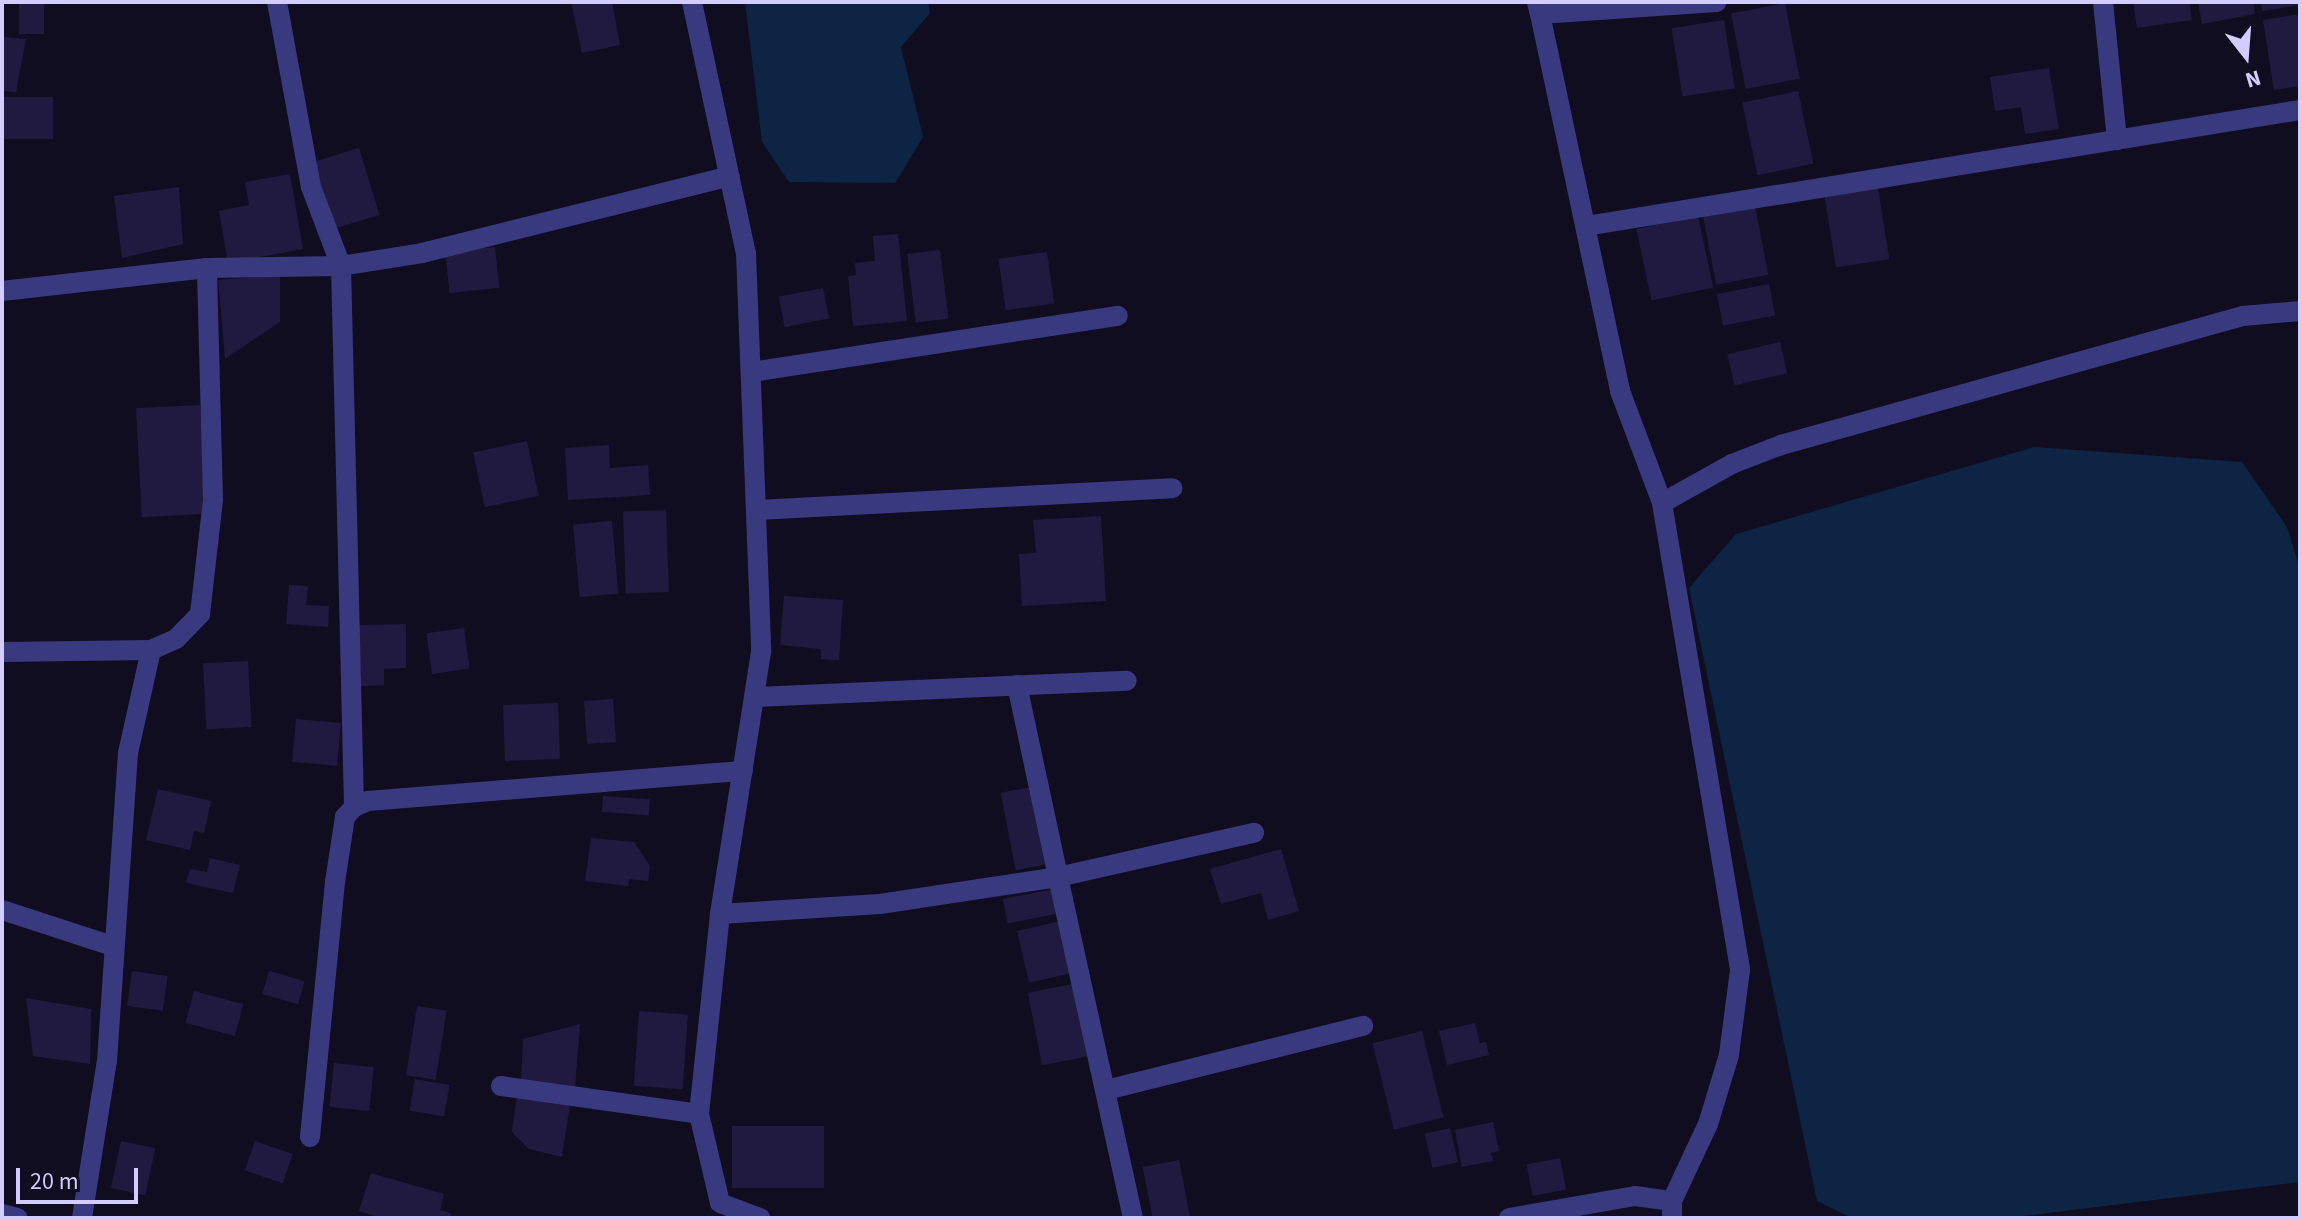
<!DOCTYPE html>
<style>
body{margin:0}
#map{position:relative;width:2302px;height:1220px;overflow:hidden;background:#100d20;font-family:"Source Sans 3",sans-serif}
div>[style]{position:absolute}
.water>*{inset:0;background:#0d2445}
.building>*{inset:0;background:#201a41;transform-origin:0 0}
.minor>*{height:20px;margin:-10px;padding:0 10px;transform-origin:10px;border-radius:10px;background:#39397f}
span{translate:-50% -50%;white-space:nowrap;text-align:center;line-height:1.15;-webkit-text-stroke:6px #100d20;paint-order:stroke}
.frame{position:absolute;inset:0;border:4px solid #d2cdfe;pointer-events:none}
.north{position:absolute;left:2206px;top:16px;width:80px;height:80px;-webkit-text-stroke:6px #100d20;paint-order:stroke;rotate:163deg;font-size:22px;font-weight:700;line-height:32px;text-align:center;color:#d2cdfe}
.north::after{content:'';display:block;margin:auto;width:28px;height:36px;background:#d2cdfe;clip-path:polygon(50% 0,100% 100%,50% 72%,0 100%)}
.scale{position:absolute;left:16px;top:1168px;width:122px;height:36px;box-sizing:border-box;border:4px solid #d2cdfe;border-top:0;padding-left:10px;font-size:24px;line-height:28px;white-space:nowrap;color:#d2cdfe;-webkit-text-stroke:6px #100d20;paint-order:stroke}
</style>
<div id="map">
<div class="water">
<div style="clip-path:polygon(745px 2px,928px 2px,930px 13px,901px 47px,923px 137px,895px 183px,789px 182px,762px 142px)"></div>
<div style="clip-path:polygon(2034px 447px,2242px 462px,2287px 527px,2300px 569px,2300px 1182px,2008px 1218px,1852px 1218px,1817px 1201px,1689px 588px,1736px 534px)"></div>
</div>
<div class="building">
<div style="left:19px;top:2px;width:25px;height:32px"></div>
<div style="clip-path:polygon(571px 2px,612px 2px,620px 45px,582px 53px)"></div>
<div style="clip-path:polygon(2133px 2px,2189px 2px,2192px 20px,2137px 28px)"></div>
<div style="clip-path:polygon(2198px 2px,2253px 2px,2255px 14px,2202px 24px)"></div>
<div style="clip-path:polygon(2261px 2px,2300px 2px,2300px 5px,2262px 11px)"></div>
<div style="left:1785px;top:3px;width:77px;height:55px;rotate:79deg"></div>
<div style="clip-path:polygon(2300px 14px,2300px 86px,2274px 90px,2263px 20px)"></div>
<div style="left:1724px;top:20px;width:69px;height:53px;rotate:81deg"></div>
<div style="clip-path:polygon(2px 37px,26px 39px,16px 92px,2px 91px)"></div>
<div style="clip-path:polygon(2049px 68px,2059px 129px,2025px 134px,2021px 107px,1995px 111px,1990px 77px)"></div>
<div style="left:1798px;top:91px;width:74px;height:57px;rotate:78deg"></div>
<div style="left:2px;top:97px;width:51px;height:42px"></div>
<div style="left:359px;top:148px;width:70px;height:51px;rotate:73deg"></div>
<div style="clip-path:polygon(290px 174px,303px 249px,228px 263px,219px 211px,249px 205px,245px 182px)"></div>
<div style="clip-path:polygon(179px 187px,183px 244px,122px 258px,114px 196px)"></div>
<div style="left:1878px;top:188px;width:72px;height:54px;rotate:81deg"></div>
<div style="left:1755px;top:206px;width:70px;height:53px;rotate:79deg"></div>
<div style="left:1698px;top:216px;width:73px;height:63px;rotate:78deg"></div>
<div style="clip-path:polygon(898px 234px,907px 321px,853px 326px,848px 276px,856px 275px,855px 263px,875px 261px,873px 236px)"></div>
<div style="left:495px;top:247px;width:41px;height:50px;rotate:84deg"></div>
<div style="left:940px;top:250px;width:69px;height:33px;rotate:83deg"></div>
<div style="left:1047px;top:252px;width:52px;height:49px;rotate:82deg"></div>
<div style="clip-path:polygon(280px 275px,280px 322px,225px 359px,218px 280px)"></div>
<div style="left:1769px;top:284px;width:32px;height:53px;rotate:79deg"></div>
<div style="left:823px;top:288px;width:31px;height:45px;rotate:79deg"></div>
<div style="left:1780px;top:342px;width:32px;height:54px;rotate:77deg"></div>
<div style="left:200px;top:405px;width:109px;height:64px;rotate:87deg"></div>
<div style="left:527px;top:441px;width:56px;height:55px;rotate:78deg"></div>
<div style="clip-path:polygon(609px 445px,610px 468px,648px 465px,650px 495px,568px 500px,565px 448px)"></div>
<div style="left:666px;top:510px;width:82px;height:43px;rotate:88deg"></div>
<div style="clip-path:polygon(1101px 516px,1106px 601px,1022px 606px,1019px 554px,1036px 553px,1033px 520px)"></div>
<div style="left:612px;top:521px;width:73px;height:39px;rotate:85deg"></div>
<div style="clip-path:polygon(289px 585px,308px 586px,306px 605px,329px 606px,328px 627px,286px 624px)"></div>
<div style="clip-path:polygon(784px 596px,843px 600px,839px 660px,821px 659px,821px 649px,780px 645px)"></div>
<div style="clip-path:polygon(406px 624px,406px 668px,384px 669px,384px 685px,361px 686px,359px 625px)"></div>
<div style="left:464px;top:628px;width:41px;height:38px;rotate:82deg"></div>
<div style="left:248px;top:661px;width:66px;height:45px;rotate:87deg"></div>
<div style="left:613px;top:699px;width:43px;height:29px;rotate:86deg"></div>
<div style="left:558px;top:703px;width:56px;height:55px;rotate:88deg"></div>
<div style="left:296px;top:719px;width:45px;height:43px;rotate:5deg"></div>
<div style="left:1036px;top:786px;width:79px;height:36px;rotate:79deg"></div>
<div style="clip-path:polygon(158px 789px,211px 801px,204px 833px,194px 831px,190px 850px,146px 840px)"></div>
<div style="left:603px;top:796px;width:47px;height:16px;rotate:4deg"></div>
<div style="clip-path:polygon(591px 838px,634px 842px,650px 866px,648px 881px,629px 879px,628px 886px,585px 881px)"></div>
<div style="clip-path:polygon(1281px 849px,1299px 911px,1268px 920px,1261px 893px,1221px 904px,1210px 869px)"></div>
<div style="clip-path:polygon(210px 858px,240px 865px,233px 893px,186px 883px,190px 869px,207px 872px)"></div>
<div style="left:1054px;top:889px;width:25px;height:52px;rotate:79deg"></div>
<div style="left:1061px;top:921px;width:53px;height:45px;rotate:77deg"></div>
<div style="left:132px;top:971px;width:36px;height:35px;rotate:8deg"></div>
<div style="left:269px;top:971px;width:37px;height:24px;rotate:16deg"></div>
<div style="left:1078px;top:983px;width:74px;height:51px;rotate:79deg"></div>
<div style="left:194px;top:991px;width:51px;height:33px;rotate:15deg"></div>
<div style="clip-path:polygon(26px 998px,91px 1009px,90px 1064px,33px 1056px)"></div>
<div style="left:417px;top:1006px;width:30px;height:70px;rotate:9deg"></div>
<div style="left:639px;top:1011px;width:49px;height:75px;rotate:4deg"></div>
<div style="clip-path:polygon(1475px 1023px,1480px 1043px,1486px 1042px,1489px 1055px,1447px 1065px,1439px 1031px)"></div>
<div style="clip-path:polygon(580px 1024px,575px 1088px,521px 1084px,523px 1039px)"></div>
<div style="left:1422px;top:1031px;width:89px;height:51px;rotate:76deg"></div>
<div style="left:334px;top:1063px;width:40px;height:44px;rotate:6deg"></div>
<div style="left:415px;top:1079px;width:35px;height:32px;rotate:10deg"></div>
<div style="clip-path:polygon(517px 1095px,570px 1103px,562px 1157px,529px 1149px,512px 1132px)"></div>
<div style="clip-path:polygon(1493px 1122px,1499px 1151px,1491px 1153px,1493px 1161px,1462px 1167px,1455px 1130px)"></div>
<div style="left:824px;top:1126px;width:62px;height:92px;rotate:90deg"></div>
<div style="left:1450px;top:1128px;width:35px;height:26px;rotate:77deg"></div>
<div style="left:121px;top:1141px;width:35px;height:48px;rotate:12deg"></div>
<div style="left:255px;top:1141px;width:40px;height:31px;rotate:19deg"></div>
<div style="left:1560px;top:1158px;width:32px;height:34px;rotate:79deg"></div>
<div style="left:1179px;top:1160px;width:59px;height:37px;rotate:79deg"></div>
<div style="clip-path:polygon(371px 1173px,444px 1194px,440px 1210px,451px 1213px,450px 1218px,381px 1218px,359px 1211px)"></div>
</div>
<div class="minor">
<div style="left:277px;top:2px;width:188px;rotate:79.6deg"></div>
<div style="left:311px;top:187px;width:85px;rotate:69.2deg"></div>
<div style="left:341px;top:266px;width:541px;rotate:88.62deg"></div>
<div style="left:692px;top:2px;width:257px;rotate:77.9deg"></div>
<div style="left:746px;top:253px;width:399px;rotate:87.8deg"></div>
<div style="left:761px;top:652px;width:265px;rotate:98.9deg"></div>
<div style="left:720px;top:914px;width:201px;rotate:96deg"></div>
<div style="left:699px;top:1114px;width:91px;rotate:76.7deg"></div>
<div style="left:720px;top:1203px;width:43px;rotate:20.6deg"></div>
<div style="left:2103px;top:2px;width:139px;rotate:84.2deg"></div>
<div style="left:1537px;top:3px;width:11px;rotate:75deg"></div>
<div style="left:1540px;top:14px;width:177px;rotate:-3.9deg"></div>
<div style="left:1540px;top:14px;width:385px;rotate:78deg"></div>
<div style="left:1620px;top:391px;width:120px;rotate:69.4deg"></div>
<div style="left:1662px;top:503px;width:473px;rotate:80.5deg"></div>
<div style="left:1740px;top:970px;width:86px;rotate:97.4deg"></div>
<div style="left:1729px;top:1055px;width:72px;rotate:106.9deg"></div>
<div style="left:1708px;top:1124px;width:85px;rotate:115.1deg"></div>
<div style="left:1672px;top:1201px;width:17px;rotate:90deg"></div>
<div style="left:1586px;top:226px;width:723px;rotate:-9.23deg"></div>
<div style="left:2px;top:291px;width:206px;rotate:-6.4deg"></div>
<div style="left:207px;top:268px;width:134px;rotate:-0.9deg"></div>
<div style="left:341px;top:266px;width:82px;rotate:-9.1deg"></div>
<div style="left:422px;top:253px;width:317px;rotate:-14deg"></div>
<div style="left:751px;top:372px;width:371px;rotate:-8.7deg"></div>
<div style="left:1662px;top:503px;width:80px;rotate:-29.1deg"></div>
<div style="left:1732px;top:464px;width:53px;rotate:-21.2deg"></div>
<div style="left:1781px;top:445px;width:480px;rotate:-15.6deg"></div>
<div style="left:2243px;top:316px;width:57px;rotate:-5deg"></div>
<div style="left:756px;top:510px;width:417px;rotate:-3deg"></div>
<div style="left:2px;top:652px;width:149px;rotate:-0.8deg"></div>
<div style="left:1017px;top:685px;width:196px;rotate:77.9deg"></div>
<div style="left:1058px;top:877px;width:201px;rotate:-12.7deg"></div>
<div style="left:755px;top:697px;width:372px;rotate:-2.5deg"></div>
<div style="left:2px;top:910px;width:117px;rotate:18deg"></div>
<div style="left:720px;top:914px;width:160px;rotate:-3.6deg"></div>
<div style="left:880px;top:904px;width:180px;rotate:-8.6deg"></div>
<div style="left:1058px;top:877px;width:349px;rotate:77.6deg"></div>
<div style="left:501px;top:1086px;width:200px;rotate:8deg"></div>
<div style="left:1106px;top:1090px;width:265px;rotate:-14deg"></div>
<div style="left:310px;top:1137px;width:256px;rotate:-84.4deg"></div>
<div style="left:335px;top:882px;width:66px;rotate:-81.3deg"></div>
<div style="left:345px;top:817px;width:13px;rotate:-48deg"></div>
<div style="left:354px;top:807px;width:15px;rotate:-23deg"></div>
<div style="left:368px;top:801px;width:376px;rotate:-4.6deg"></div>
<div style="left:2px;top:1214px;width:16px;rotate:14deg"></div>
<div style="left:82px;top:1218px;width:159px;rotate:-81deg"></div>
<div style="left:107px;top:1061px;width:309px;rotate:-86.1deg"></div>
<div style="left:128px;top:753px;width:106px;rotate:-77.4deg"></div>
<div style="left:151px;top:650px;width:27px;rotate:-24deg"></div>
<div style="left:176px;top:639px;width:35px;rotate:-46deg"></div>
<div style="left:200px;top:614px;width:115px;rotate:-83.5deg"></div>
<div style="left:213px;top:500px;width:232px;rotate:-91.5deg"></div>
<div style="left:1509px;top:1218px;width:128px;rotate:-9.9deg"></div>
<div style="left:1635px;top:1196px;width:37px;rotate:8deg"></div>
</div>
<div class="frame"></div>
<div class="north">N</div>
<div class="scale">20 m</div>
</div>
